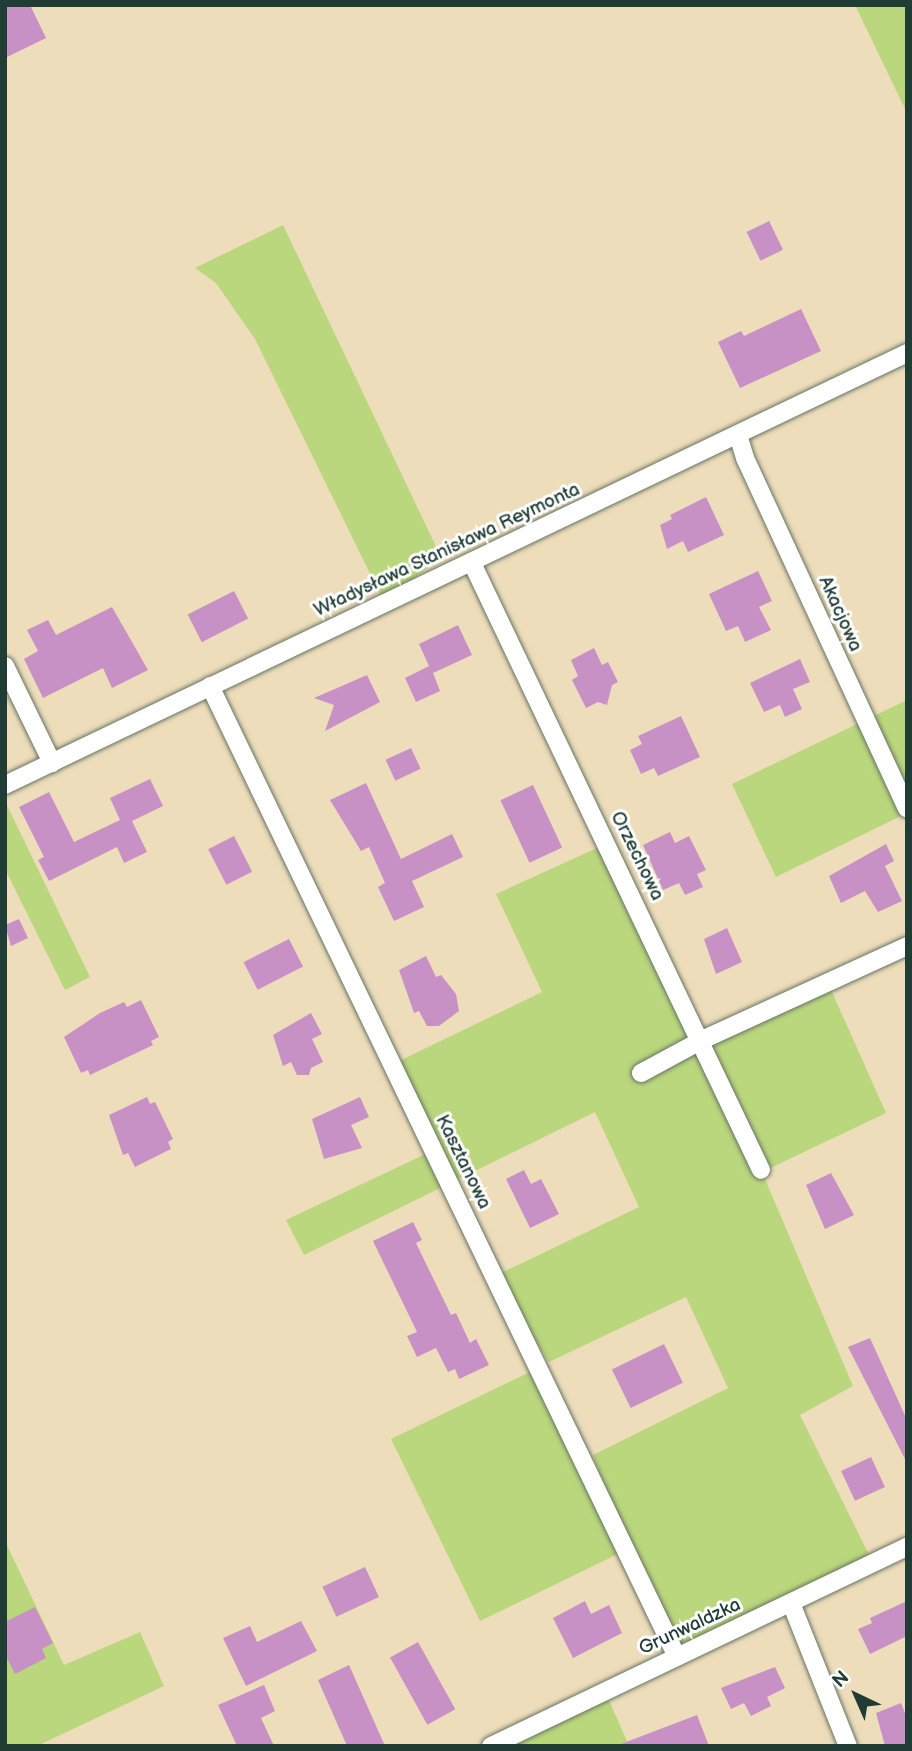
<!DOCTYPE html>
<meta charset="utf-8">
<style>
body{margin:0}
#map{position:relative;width:912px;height:1751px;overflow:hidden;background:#edb;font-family:"Balsamiq Sans",sans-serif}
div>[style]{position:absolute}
.green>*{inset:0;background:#bad77d}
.building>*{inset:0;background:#c891c6;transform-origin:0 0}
.roads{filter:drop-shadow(0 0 2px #677563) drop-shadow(0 0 2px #677563)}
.minor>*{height:18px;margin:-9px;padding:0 9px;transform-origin:9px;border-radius:9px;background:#fff}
span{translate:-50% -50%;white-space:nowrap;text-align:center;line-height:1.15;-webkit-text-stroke:6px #fff;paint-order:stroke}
.street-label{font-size:19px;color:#1f3d34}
.frame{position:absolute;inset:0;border:7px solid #1f3d34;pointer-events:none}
.north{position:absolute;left:821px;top:1660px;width:70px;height:70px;-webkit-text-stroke:5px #fff;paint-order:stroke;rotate:316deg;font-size:19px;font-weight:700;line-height:28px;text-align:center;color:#1f3d34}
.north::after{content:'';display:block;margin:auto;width:24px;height:32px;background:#1f3d34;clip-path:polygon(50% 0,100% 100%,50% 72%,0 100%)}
</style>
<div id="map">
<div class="green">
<div style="clip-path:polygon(855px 5px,907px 5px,907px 113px)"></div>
<div style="clip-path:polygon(283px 225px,441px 557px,384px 602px,255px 339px,216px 283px,195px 268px)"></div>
<div style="clip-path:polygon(907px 700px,907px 813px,776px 877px,732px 784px)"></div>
<div style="clip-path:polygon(5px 801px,90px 977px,65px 990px,5px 869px)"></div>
<div style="clip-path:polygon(608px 843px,702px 1039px,828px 983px,886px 1113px,762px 1172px,853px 1386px,800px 1415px,873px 1563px,677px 1657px,626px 1550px,480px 1621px,391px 1439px,532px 1371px,624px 1544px,593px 1455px,728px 1388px,686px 1297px,549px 1362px,495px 1276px,639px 1207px,595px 1112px,304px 1255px,286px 1220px,434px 1150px,393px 1064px,542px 992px,496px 894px)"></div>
<div style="clip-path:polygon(5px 1541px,64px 1665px,140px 1632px,164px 1686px,37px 1746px,5px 1746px)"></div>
<div style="clip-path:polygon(605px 1691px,629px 1746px,492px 1746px)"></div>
</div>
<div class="building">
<div style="clip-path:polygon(5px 5px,30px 5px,46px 38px,5px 58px)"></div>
<div style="left:769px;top:221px;width:32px;height:25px;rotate:64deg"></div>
<div style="clip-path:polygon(801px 309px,821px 351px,740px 388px,718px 342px,741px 331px,744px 336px)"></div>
<div style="clip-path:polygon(706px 497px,724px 535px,688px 552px,683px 541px,667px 549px,660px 525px,672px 519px,670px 515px)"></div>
<div style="clip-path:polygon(758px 571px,772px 601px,759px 607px,771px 630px,745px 642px,738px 626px,726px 631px,709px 594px)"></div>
<div style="left:234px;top:591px;width:31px;height:52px;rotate:63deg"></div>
<div style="clip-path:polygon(112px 607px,148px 670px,112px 688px,103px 668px,43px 698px,24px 659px,38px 651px,27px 630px,48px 620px,56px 635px)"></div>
<div style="clip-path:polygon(458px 625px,472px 655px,433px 673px,440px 691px,416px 702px,405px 678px,429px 666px,419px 644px)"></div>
<div style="clip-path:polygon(594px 648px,602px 665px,608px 662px,618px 682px,612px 685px,607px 705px,598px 702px,586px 708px,572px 680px,578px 676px,571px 660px)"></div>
<div style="clip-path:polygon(800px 659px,810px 682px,793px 689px,802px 709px,785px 717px,780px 705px,764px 712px,750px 683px)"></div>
<div style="clip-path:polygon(367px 675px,380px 702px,325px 731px,334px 705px,314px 698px)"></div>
<div style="clip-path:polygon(681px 716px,700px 757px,658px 776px,654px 768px,641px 774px,630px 750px,642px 744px,638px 736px)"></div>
<div style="left:411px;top:748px;width:23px;height:28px;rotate:65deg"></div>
<div style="clip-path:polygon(150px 779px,163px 806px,132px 821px,147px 852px,124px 863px,117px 847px,49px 881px,38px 860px,44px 857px,19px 807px,49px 792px,74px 842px,120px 820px,110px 798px)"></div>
<div style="clip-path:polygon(366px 783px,401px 859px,452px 834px,463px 857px,412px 881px,424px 907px,394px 921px,378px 887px,385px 883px,369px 847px,361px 851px,330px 800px)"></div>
<div style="left:533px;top:785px;width:69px;height:36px;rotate:65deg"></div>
<div style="clip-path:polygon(670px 832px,675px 843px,689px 836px,706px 870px,697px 874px,703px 887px,685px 895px,679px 883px,663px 890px,643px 845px)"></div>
<div style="left:234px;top:836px;width:40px;height:29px;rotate:63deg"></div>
<div style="clip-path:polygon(886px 844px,894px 861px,885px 866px,902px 901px,878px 912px,865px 891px,841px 903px,829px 876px)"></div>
<div style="clip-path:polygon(19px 919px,28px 938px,11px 946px,5px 925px)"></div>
<div style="clip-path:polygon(727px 928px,742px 962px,716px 974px,704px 939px)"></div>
<div style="left:289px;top:939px;width:31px;height:51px;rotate:63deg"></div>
<div style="clip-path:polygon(426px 956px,436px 977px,441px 975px,456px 994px,459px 1011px,439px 1026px,427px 1026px,419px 1011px,414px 1013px,399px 970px)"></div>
<div style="clip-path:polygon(141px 1000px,159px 1037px,151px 1041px,153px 1045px,90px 1075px,88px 1070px,81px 1073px,64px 1037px,100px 1013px,124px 1002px,127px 1007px)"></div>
<div style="clip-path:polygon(311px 1013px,322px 1034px,312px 1039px,323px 1062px,311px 1068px,309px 1075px,297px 1075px,291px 1062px,283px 1066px,273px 1035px)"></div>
<div style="clip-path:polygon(147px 1097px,150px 1104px,155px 1102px,173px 1139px,168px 1142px,171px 1149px,135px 1167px,128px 1153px,123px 1155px,109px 1115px)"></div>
<div style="clip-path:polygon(360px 1097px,369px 1117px,351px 1125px,362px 1148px,324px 1159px,312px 1119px)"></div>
<div style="clip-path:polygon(524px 1170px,531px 1184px,541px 1179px,559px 1214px,530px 1228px,506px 1179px)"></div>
<div style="clip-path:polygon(831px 1173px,854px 1215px,825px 1229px,806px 1185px)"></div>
<div style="clip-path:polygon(413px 1222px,422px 1240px,416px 1243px,451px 1315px,456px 1313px,470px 1343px,476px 1339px,489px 1365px,459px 1379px,455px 1369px,448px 1372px,436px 1348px,417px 1357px,407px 1336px,417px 1332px,373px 1241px)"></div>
<div style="clip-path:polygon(870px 1338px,907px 1420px,907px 1463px,848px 1347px)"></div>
<div style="left:664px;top:1344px;width:43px;height:58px;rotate:64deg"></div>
<div style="left:871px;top:1457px;width:33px;height:33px;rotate:65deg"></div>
<div style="left:365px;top:1567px;width:33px;height:47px;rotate:65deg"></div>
<div style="clip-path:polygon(585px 1601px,591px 1614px,609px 1605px,622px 1633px,573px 1658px,553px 1618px)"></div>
<div style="clip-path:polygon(907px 1601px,907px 1636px,870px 1654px,858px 1629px,872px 1623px,870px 1618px)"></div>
<div style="clip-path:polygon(35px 1607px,53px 1643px,42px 1649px,46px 1658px,15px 1674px,5px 1654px,5px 1622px)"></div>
<div style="clip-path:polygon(301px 1621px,317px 1651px,246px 1686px,223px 1638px,250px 1626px,257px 1642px)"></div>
<div style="left:418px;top:1642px;width:77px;height:32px;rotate:61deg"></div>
<div style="clip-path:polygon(349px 1665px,385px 1746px,347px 1746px,318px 1680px)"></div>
<div style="clip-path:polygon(775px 1667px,785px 1688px,767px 1697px,771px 1706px,751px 1716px,744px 1703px,731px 1709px,721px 1688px)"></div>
<div style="clip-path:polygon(264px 1685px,275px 1711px,261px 1718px,274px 1746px,237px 1746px,218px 1705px)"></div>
<div style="clip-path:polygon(901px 1703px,907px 1718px,907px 1746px,885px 1746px,876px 1713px)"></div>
<div style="clip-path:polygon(697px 1715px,709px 1746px,621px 1746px,621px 1744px)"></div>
</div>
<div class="roads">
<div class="minor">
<div style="left:738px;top:435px;width:24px;rotate:73deg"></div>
<div style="left:745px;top:458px;width:386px;rotate:65.2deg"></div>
<div style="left:472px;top:563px;width:672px;rotate:64.54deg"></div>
<div style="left:5px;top:666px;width:108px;rotate:64.1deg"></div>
<div style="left:210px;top:686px;width:1077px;rotate:64.31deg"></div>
<div style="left:5px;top:785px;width:1000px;rotate:-25.59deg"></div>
<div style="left:641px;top:1073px;width:69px;rotate:-28.4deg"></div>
<div style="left:702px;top:1040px;width:226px;rotate:-24.6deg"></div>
<div style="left:791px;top:1603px;width:154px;rotate:68.3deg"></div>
<div style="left:491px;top:1746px;width:461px;rotate:-25.6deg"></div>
</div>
</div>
<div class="street-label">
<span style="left:447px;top:550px;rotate:-25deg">Władysława Stanisława Reymonta</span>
<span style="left:840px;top:614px;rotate:66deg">Akacjowa</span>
<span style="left:637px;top:856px;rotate:64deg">Orzechowa</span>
<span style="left:463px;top:1162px;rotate:64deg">Kasztanowa</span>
<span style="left:690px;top:1627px;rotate:-25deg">Grunwaldzka</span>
</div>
<div class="frame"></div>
<div class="north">N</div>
</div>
